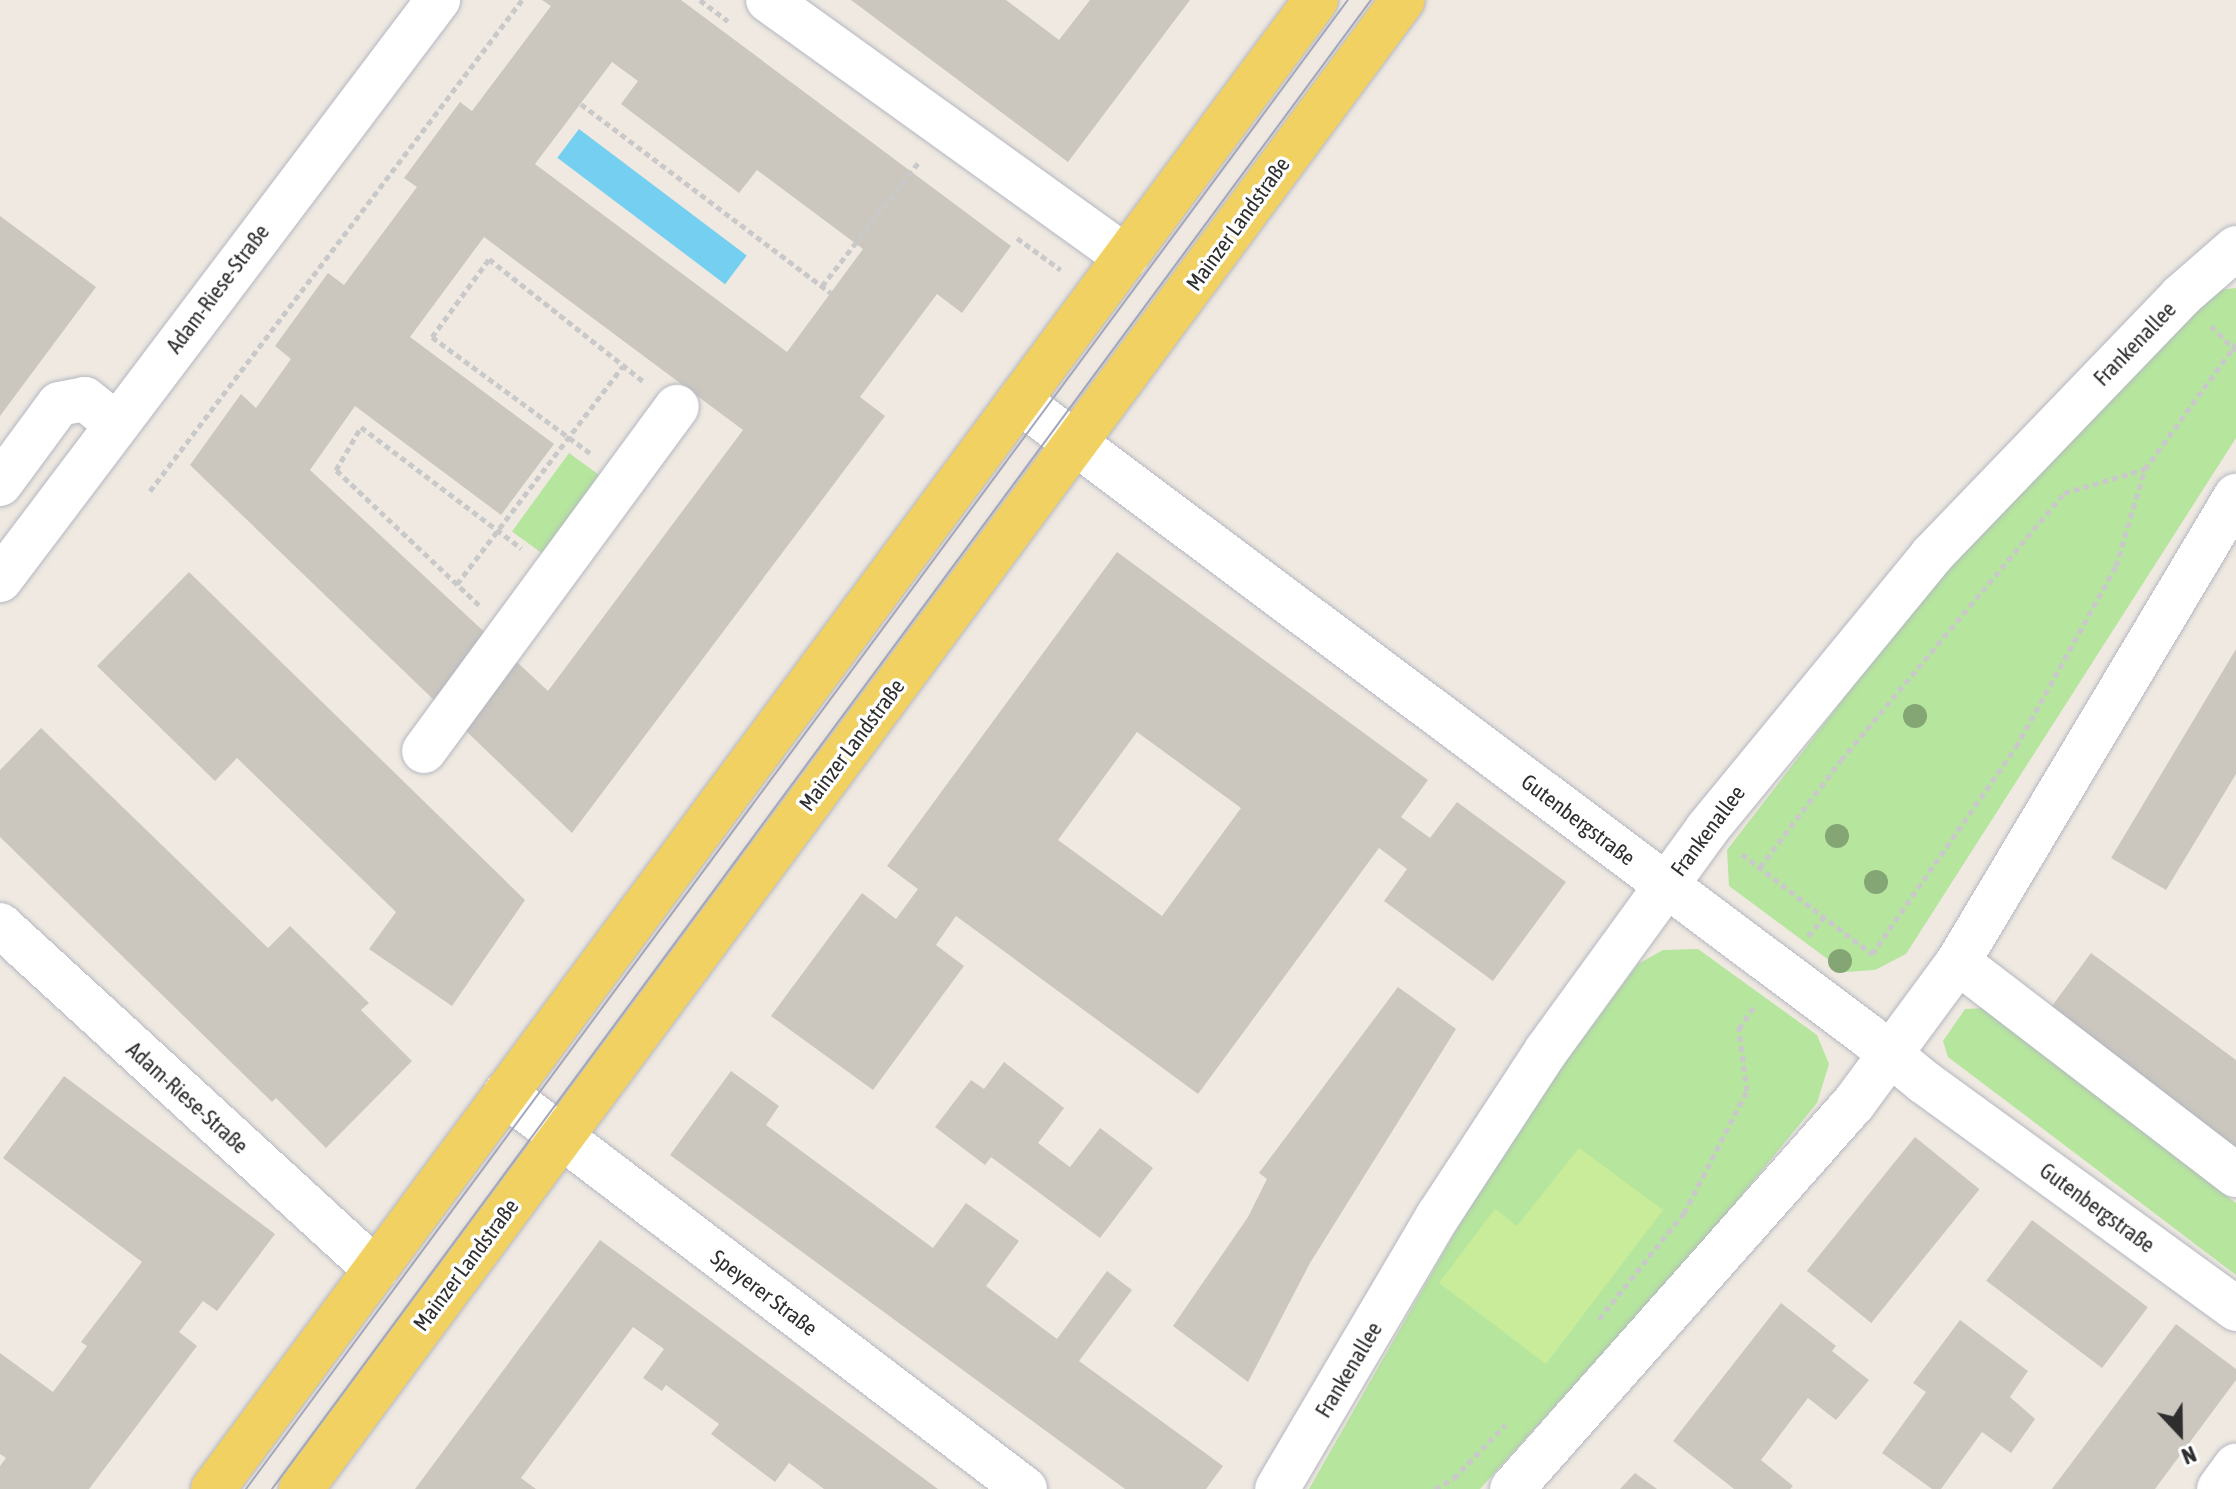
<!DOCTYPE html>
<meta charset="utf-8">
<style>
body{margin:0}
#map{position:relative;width:2236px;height:1489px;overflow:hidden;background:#efe9e1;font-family:"Asap Condensed",sans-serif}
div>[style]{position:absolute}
.green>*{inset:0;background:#b6e59e;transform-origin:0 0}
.pitch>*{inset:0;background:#c9ec9a}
.water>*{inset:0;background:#75cff0;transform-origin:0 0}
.building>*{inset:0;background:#cbc7bf;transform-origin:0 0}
.path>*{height:5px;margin-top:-2.5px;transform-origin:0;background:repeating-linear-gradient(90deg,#c9c9c9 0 6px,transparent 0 10px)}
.roads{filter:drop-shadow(0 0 2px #b4b7c1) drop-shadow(0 0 2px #b4b7c1)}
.minor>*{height:44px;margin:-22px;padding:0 22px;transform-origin:22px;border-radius:22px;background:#fff}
.major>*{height:44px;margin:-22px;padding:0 22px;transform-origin:22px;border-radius:22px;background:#f2d163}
.tram>*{height:2px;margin:-1px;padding:0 1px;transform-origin:1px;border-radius:1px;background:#a3a6b8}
.trees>*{width:24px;height:24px;margin:-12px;border-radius:50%;background:#84a574}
span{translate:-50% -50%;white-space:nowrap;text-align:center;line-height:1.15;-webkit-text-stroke:7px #fff;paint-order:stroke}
.street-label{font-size:22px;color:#2e2e2e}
.north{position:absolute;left:2140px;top:1393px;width:80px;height:80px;-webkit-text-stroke:6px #fff;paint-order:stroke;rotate:158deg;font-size:22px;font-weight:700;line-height:32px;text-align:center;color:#2e2e2e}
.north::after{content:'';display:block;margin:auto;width:28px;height:36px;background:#2e2e2e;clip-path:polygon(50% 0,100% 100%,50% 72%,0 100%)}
</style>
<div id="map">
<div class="green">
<div style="clip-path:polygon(2236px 288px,2236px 438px,1906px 954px,1875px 970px,1845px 972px,1729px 886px,1727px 850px,1941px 572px,2200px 302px,2220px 290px)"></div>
<div style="left:569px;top:453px;width:47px;height:97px;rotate:36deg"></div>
<div style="clip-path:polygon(1698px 949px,1817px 1035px,1829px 1064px,1817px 1103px,1710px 1234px,1480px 1489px,1309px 1489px,1457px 1229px,1543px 1092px,1638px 964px,1663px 950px)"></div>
<div style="clip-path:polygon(1986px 1008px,2236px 1203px,2236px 1275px,1948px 1057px,1943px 1041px,1965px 1009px)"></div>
</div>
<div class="pitch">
<div style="clip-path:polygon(1579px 1148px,1663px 1210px,1546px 1364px,1439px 1283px,1495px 1209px,1517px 1226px)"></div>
</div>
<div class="water">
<div style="left:579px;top:129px;width:210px;height:36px;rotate:37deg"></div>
</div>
<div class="building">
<div style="clip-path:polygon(evenodd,542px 0,681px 0,1011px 246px,962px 313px,937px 294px,860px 397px,885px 416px,572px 833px,190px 465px,241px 394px,256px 408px,291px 359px,275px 346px,328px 273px,344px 285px,417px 187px,404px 178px,460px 102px,472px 111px,551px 6px,542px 0,612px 62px,638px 81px,621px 104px,739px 193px,757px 170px,863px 249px,787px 352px,535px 164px,612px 62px,542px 0,484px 237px,743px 430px,548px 691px,310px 470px,355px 406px,501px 515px,554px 444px,410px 337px,484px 237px)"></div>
<div style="clip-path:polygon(851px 0,1006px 0,1059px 40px,1090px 0,1190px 0,1068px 162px)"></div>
<div style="clip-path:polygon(0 216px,96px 287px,0 416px)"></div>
<div style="clip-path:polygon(evenodd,1117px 552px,1428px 780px,1401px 817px,1430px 838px,1457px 802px,1566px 882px,1493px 981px,1384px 901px,1407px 869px,1379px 848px,1198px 1094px,956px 916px,936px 945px,964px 966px,873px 1090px,771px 1016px,862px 893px,896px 919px,918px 889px,887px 866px,1117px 552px,1137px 732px,1241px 808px,1162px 916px,1058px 840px,1137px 732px)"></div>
<div style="clip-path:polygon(189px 572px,525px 900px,452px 1006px,369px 949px,396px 912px,237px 758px,215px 781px,97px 666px)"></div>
<div style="clip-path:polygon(2236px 649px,2236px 774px,2166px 890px,2111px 858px)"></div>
<div style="clip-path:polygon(41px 728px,268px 948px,290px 926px,369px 1003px,361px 1010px,412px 1061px,326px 1148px,276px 1098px,272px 1102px,0 837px,0 770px)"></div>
<div style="clip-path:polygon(2091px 953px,2236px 1060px,2236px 1148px,2049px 1010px)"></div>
<div style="clip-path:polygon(1398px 987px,1456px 1029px,1310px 1263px,1248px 1382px,1173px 1326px,1248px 1217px,1267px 1179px,1259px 1173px)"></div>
<div style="clip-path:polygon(1004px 1062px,1064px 1108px,1038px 1143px,1070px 1167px,1100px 1128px,1153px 1168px,1100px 1238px,991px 1157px,985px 1165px,935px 1127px,971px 1080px,984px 1089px)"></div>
<div style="clip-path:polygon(731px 1071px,779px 1106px,766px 1125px,933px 1248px,966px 1203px,1019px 1241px,986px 1286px,1057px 1339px,1107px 1271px,1132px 1290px,1079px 1361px,1223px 1466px,1206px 1489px,1125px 1489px,670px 1155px)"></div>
<div style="clip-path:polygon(64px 1076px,275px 1234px,217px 1311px,203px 1301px,179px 1332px,197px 1346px,89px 1489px,0 1489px,0 1466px,6px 1458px,0 1454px,0 1353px,53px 1392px,87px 1346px,81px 1342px,142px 1262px,3px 1158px)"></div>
<div style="left:1915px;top:1137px;width:83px;height:172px;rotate:39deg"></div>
<div style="left:2032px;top:1220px;width:145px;height:76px;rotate:37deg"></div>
<div style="clip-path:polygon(600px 1240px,712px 1322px,938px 1489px,824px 1489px,789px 1463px,775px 1482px,711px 1434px,719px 1424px,666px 1385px,662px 1391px,643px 1378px,664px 1349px,633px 1327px,521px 1478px,536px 1489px,415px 1489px)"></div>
<div style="clip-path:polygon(1781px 1303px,1836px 1346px,1832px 1351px,1869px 1380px,1836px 1420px,1808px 1398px,1761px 1460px,1793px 1486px,1790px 1489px,1734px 1489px,1673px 1441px)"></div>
<div style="clip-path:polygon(1960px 1320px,2028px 1371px,2010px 1397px,2035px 1419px,2011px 1453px,1982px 1432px,1941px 1489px,1932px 1489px,1882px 1453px,1926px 1392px,1913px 1383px)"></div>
<div style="clip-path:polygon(2176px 1324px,2236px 1369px,2236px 1380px,2155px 1489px,2052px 1489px)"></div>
<div style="clip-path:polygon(1635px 1473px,1657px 1489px,1620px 1489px)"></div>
</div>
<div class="path">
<div style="left:700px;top:0;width:35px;rotate:37deg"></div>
<div style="left:581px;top:104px;width:313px;rotate:37.1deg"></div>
<div style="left:1017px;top:238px;width:54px;rotate:36deg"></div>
<div style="left:822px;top:286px;width:156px;rotate:-52deg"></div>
<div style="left:2211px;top:326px;width:35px;rotate:45deg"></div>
<div style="left:590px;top:453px;width:196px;rotate:-143.7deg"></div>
<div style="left:432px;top:337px;width:97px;rotate:-53.8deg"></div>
<div style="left:489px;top:259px;width:198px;rotate:38.4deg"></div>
<div style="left:150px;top:491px;width:616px;rotate:-52.85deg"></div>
<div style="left:457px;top:584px;width:274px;rotate:-52.7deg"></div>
<div style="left:479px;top:605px;width:197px;rotate:-136.6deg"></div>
<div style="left:336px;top:470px;width:50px;rotate:-59.8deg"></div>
<div style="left:361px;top:427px;width:201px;rotate:37.1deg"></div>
<div style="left:1742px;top:854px;width:164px;rotate:37.6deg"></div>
<div style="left:1872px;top:954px;width:252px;rotate:-55.2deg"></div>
<div style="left:2016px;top:747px;width:207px;rotate:-61.1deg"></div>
<div style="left:2116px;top:566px;width:101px;rotate:-73.4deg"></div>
<div style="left:2145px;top:469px;width:155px;rotate:-53.9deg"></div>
<div style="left:1760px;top:867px;width:134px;rotate:-52.9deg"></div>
<div style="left:1841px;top:760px;width:348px;rotate:-50.1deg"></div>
<div style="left:2064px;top:493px;width:84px;rotate:-16.5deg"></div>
<div style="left:1808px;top:936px;width:23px;rotate:-49deg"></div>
<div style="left:1599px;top:1319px;width:136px;rotate:-51.3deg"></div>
<div style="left:1684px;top:1213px;width:137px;rotate:-62.7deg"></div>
<div style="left:1747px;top:1091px;width:63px;rotate:-97.4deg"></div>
<div style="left:1739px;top:1029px;width:30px;rotate:-56deg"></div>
<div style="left:1435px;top:1489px;width:22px;rotate:-30deg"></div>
<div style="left:1454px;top:1478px;width:74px;rotate:-46.1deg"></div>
</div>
<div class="roads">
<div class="minor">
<div style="left:768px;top:0;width:441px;rotate:35.7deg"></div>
<div style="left:1019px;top:401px;width:1060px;rotate:36.79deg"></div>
<div style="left:1868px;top:1036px;width:72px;rotate:39.4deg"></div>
<div style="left:1924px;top:1082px;width:386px;rotate:36deg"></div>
<div style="left:0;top:484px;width:99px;rotate:-53.6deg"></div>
<div style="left:59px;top:404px;width:26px;rotate:-11deg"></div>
<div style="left:85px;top:399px;width:40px;rotate:39deg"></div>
<div style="left:0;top:580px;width:727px;rotate:-52.94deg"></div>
<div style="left:424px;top:751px;width:427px;rotate:-53.7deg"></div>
<div style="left:0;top:925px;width:510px;rotate:42.54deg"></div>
<div style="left:1958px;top:962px;width:350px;rotate:37.5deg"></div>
<div style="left:505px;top:1094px;width:653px;rotate:37.22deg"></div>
<div style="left:1277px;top:1489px;width:317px;rotate:-59.5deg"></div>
<div style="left:1438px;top:1216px;width:197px;rotate:-56.8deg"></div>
<div style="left:1546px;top:1051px;width:274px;rotate:-54deg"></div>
<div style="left:1707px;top:829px;width:355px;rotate:-50.6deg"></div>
<div style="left:1932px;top:555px;width:359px;rotate:-46.1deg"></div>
<div style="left:2181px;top:296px;width:73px;rotate:-41.1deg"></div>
<div style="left:1512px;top:1489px;width:516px;rotate:-48.46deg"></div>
<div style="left:1854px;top:1103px;width:175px;rotate:-53.6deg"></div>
<div style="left:1958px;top:962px;width:543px;rotate:-59.18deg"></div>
<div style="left:2219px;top:1489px;width:29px;rotate:-54deg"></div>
</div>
<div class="major">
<div style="left:213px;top:1489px;width:1853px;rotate:-53.47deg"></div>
<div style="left:301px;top:1489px;width:1852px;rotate:-53.5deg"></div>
</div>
</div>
<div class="tram">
<div style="left:246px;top:1489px;width:1852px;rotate:-53.5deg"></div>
<div style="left:272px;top:1489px;width:1851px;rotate:-53.57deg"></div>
</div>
<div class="trees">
<div style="left:1915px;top:716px"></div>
<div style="left:1837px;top:836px"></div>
<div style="left:1876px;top:882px"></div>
<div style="left:1840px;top:961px"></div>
</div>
<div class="street-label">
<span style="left:1238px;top:224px;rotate:-54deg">Mainzer Landstraße</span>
<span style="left:218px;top:289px;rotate:-53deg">Adam-Riese-Straße</span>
<span style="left:2135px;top:344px;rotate:-46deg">Frankenallee</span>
<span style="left:852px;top:745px;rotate:-53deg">Mainzer Landstraße</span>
<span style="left:1578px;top:820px;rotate:37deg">Gutenbergstraße</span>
<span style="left:1708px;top:831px;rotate:-53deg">Frankenallee</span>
<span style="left:187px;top:1098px;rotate:42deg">Adam-Riese-Straße</span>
<span style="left:2097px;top:1208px;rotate:36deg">Gutenbergstraße</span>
<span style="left:466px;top:1265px;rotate:-53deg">Mainzer Landstraße</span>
<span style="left:764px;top:1293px;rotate:37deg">Speyerer Straße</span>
<span style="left:1349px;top:1370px;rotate:-59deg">Frankenallee</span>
</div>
<div class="north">N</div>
</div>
